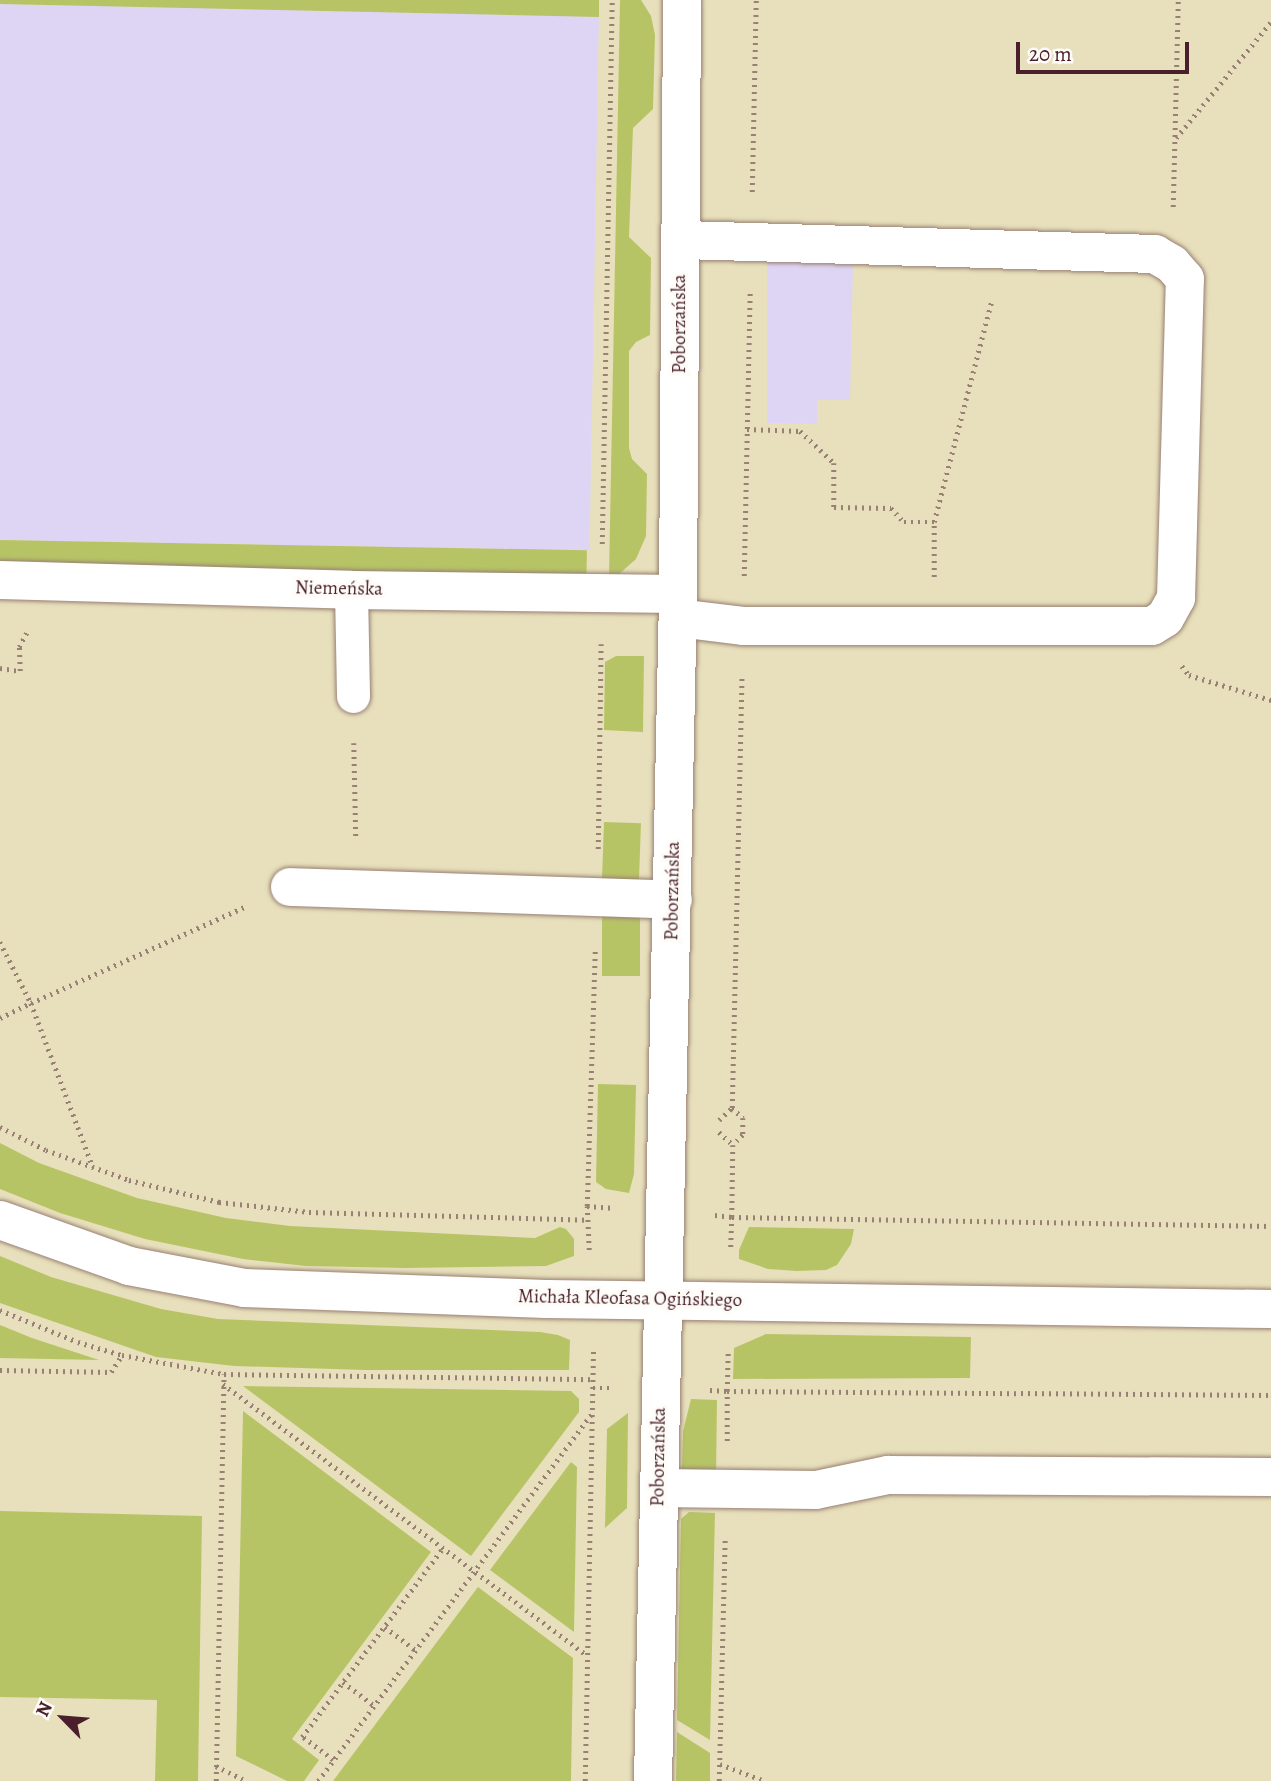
<!DOCTYPE html>
<meta charset="utf-8">
<style>
body{margin:0}
#map{position:relative;width:1271px;height:1781px;overflow:hidden;background:#e8e0bc;font-family:Alegreya,serif}
div>[style]{position:absolute}
.built>*{inset:0;background:#ded5f5;transform-origin:0 0}
.green>*{inset:0;background:#b7c466;transform-origin:0 0}
.path>*{height:4.5px;margin-top:-2.25px;transform-origin:0;background:repeating-linear-gradient(90deg,#998074 0 2px,transparent 0 7px)}
.roads{filter:drop-shadow(0 0 2px #998074) drop-shadow(0 0 2px #998074)}
.lane>*{height:33px;margin:-16.5px;padding:0 16.5px;transform-origin:16.5px;border-radius:16.5px;background:#fff}
.street>*{height:38px;margin:-19px;padding:0 19px;transform-origin:19px;border-radius:19px;background:#fff}
span{translate:-50% -50%;white-space:nowrap;text-align:center;line-height:1.15;-webkit-text-stroke:7px #fdfcf7;paint-order:stroke}
.street-label{font-size:19px;color:#4a1f2b}
.north{position:absolute;left:28px;top:1683px;width:70px;height:70px;-webkit-text-stroke:5px #fdfcf7;paint-order:stroke;rotate:295deg;font-size:19px;font-weight:700;line-height:28px;text-align:center;color:#4a1f2b}
.north::after{content:'';display:block;margin:auto;width:24px;height:32px;background:#4a1f2b;clip-path:polygon(50% 0,100% 100%,50% 72%,0 100%)}
.scale{position:absolute;left:1016px;top:42px;width:173px;height:32px;box-sizing:border-box;border:4px solid #4a1f2b;border-top:0;padding-left:9px;font-size:21px;line-height:24px;white-space:nowrap;color:#4a1f2b;-webkit-text-stroke:5px #fdfcf7;paint-order:stroke}
</style>
<div id="map">
<div class="built">
<div style="left:0;top:4px;width:599px;height:536px;rotate:1deg"></div>
<div style="clip-path:polygon(767px 261px,853px 261px,850px 400px,817px 400px,817px 424px,767px 423px)"></div>
</div>
<div class="green">
<div style="clip-path:polygon(0 0,599px 0,599px 17px,0 4px)"></div>
<div style="clip-path:polygon(620px 0,641px 0,651px 16px,655px 35px,653px 109px,633px 128px,629px 237px,651px 258px,650px 335px,636px 342px,629px 351px,629px 448px,632px 459px,647px 474px,646px 536px,636px 559px,618px 575px,609px 576px)"></div>
<div style="left:0;top:540px;width:587px;height:25px;rotate:1deg"></div>
<div style="clip-path:polygon(616px 656px,644px 656px,643px 732px,604px 730px,605px 662px)"></div>
<div style="left:604px;top:822px;width:37px;height:57px;rotate:2deg"></div>
<div style="left:602px;top:916px;width:38px;height:60px"></div>
<div style="clip-path:polygon(598px 1084px,636px 1085px,634px 1174px,629px 1193px,606px 1189px,596px 1182px)"></div>
<div style="clip-path:polygon(0 1143px,39px 1163px,137px 1198px,226px 1218px,290px 1226px,535px 1238px,560px 1227px,566px 1229px,574px 1239px,574px 1256px,546px 1266px,405px 1268px,306px 1266px,243px 1259px,145px 1239px,60px 1213px,0 1189px)"></div>
<div style="clip-path:polygon(749px 1227px,854px 1229px,851px 1244px,837px 1265px,826px 1270px,797px 1271px,768px 1269px,739px 1259px,739px 1250px)"></div>
<div style="clip-path:polygon(0 1256px,51px 1277px,161px 1309px,218px 1319px,540px 1332px,558px 1335px,570px 1340px,569px 1370px,365px 1370px,234px 1366px,156px 1357px,0 1303px)"></div>
<div style="clip-path:polygon(0 1325px,32px 1338px,99px 1360px,0 1358px)"></div>
<div style="clip-path:polygon(766px 1334px,971px 1337px,970px 1378px,733px 1379px,734px 1348px)"></div>
<div style="clip-path:polygon(243px 1386px,571px 1391px,579px 1399px,579px 1412px,471px 1556px)"></div>
<div style="clip-path:polygon(691px 1399px,717px 1400px,716px 1477px,690px 1476px,682px 1469px,683px 1431px)"></div>
<div style="clip-path:polygon(243px 1411px,431px 1552px,292px 1739px,319px 1760px,304px 1781px,287px 1781px,236px 1756px)"></div>
<div style="clip-path:polygon(628px 1413px,627px 1508px,605px 1528px,607px 1429px)"></div>
<div style="clip-path:polygon(571px 1462px,577px 1467px,574px 1632px,490px 1570px)"></div>
<div style="clip-path:polygon(0 1511px,202px 1516px,198px 1781px,155px 1781px,157px 1700px,0 1697px)"></div>
<div style="clip-path:polygon(689px 1512px,715px 1513px,710px 1740px,677px 1720px,681px 1519px)"></div>
<div style="clip-path:polygon(478px 1587px,573px 1658px,571px 1781px,333px 1781px)"></div>
<div style="clip-path:polygon(677px 1732px,710px 1753px,710px 1781px,676px 1781px)"></div>
</div>
<div class="path">
<div style="left:1176px;top:138px;width:150px;rotate:-50.7deg"></div>
<div style="left:752px;top:192px;width:192px;rotate:-88.8deg"></div>
<div style="left:1173px;top:207px;width:207px;rotate:-88.6deg"></div>
<div style="left:747px;top:429px;width:53px;rotate:2.2deg"></div>
<div style="left:800px;top:431px;width:47px;rotate:43.3deg"></div>
<div style="left:834px;top:463px;width:44px;rotate:90deg"></div>
<div style="left:834px;top:507px;width:57px;rotate:1deg"></div>
<div style="left:891px;top:508px;width:19px;rotate:47deg"></div>
<div style="left:904px;top:522px;width:30px"></div>
<div style="left:934px;top:522px;width:230px;rotate:-75.4deg"></div>
<div style="left:602px;top:544px;width:544px;rotate:-88.95deg"></div>
<div style="left:744px;top:576px;width:285px;rotate:-88.8deg"></div>
<div style="left:934px;top:577px;width:55px;rotate:-90deg"></div>
<div style="left:1182px;top:666px;width:11px;rotate:52deg"></div>
<div style="left:1189px;top:675px;width:86px;rotate:17deg"></div>
<div style="left:0;top:668px;width:20px;rotate:9deg"></div>
<div style="left:20px;top:671px;width:24px;rotate:-92deg"></div>
<div style="left:19px;top:647px;width:17px;rotate:-62deg"></div>
<div style="left:354px;top:743px;width:96px;rotate:88.8deg"></div>
<div style="left:598px;top:849px;width:205px;rotate:-89.2deg"></div>
<div style="left:0;top:942px;width:68px;rotate:63.1deg"></div>
<div style="left:31px;top:1003px;width:235px;rotate:-24.2deg"></div>
<div style="left:0;top:1018px;width:34px;rotate:-26deg"></div>
<div style="left:31px;top:1003px;width:175px;rotate:69.3deg"></div>
<div style="left:732px;top:1108px;width:15px;rotate:42deg"></div>
<div style="left:743px;top:1118px;width:17px;rotate:90deg"></div>
<div style="left:743px;top:1135px;width:14px;rotate:135deg"></div>
<div style="left:719px;top:1120px;width:18px;rotate:-43deg"></div>
<div style="left:732px;top:1108px;width:432px;rotate:-88.7deg"></div>
<div style="left:0;top:1127px;width:51px;rotate:26.6deg"></div>
<div style="left:46px;top:1150px;width:88px;rotate:19.9deg"></div>
<div style="left:129px;top:1180px;width:93px;rotate:13.7deg"></div>
<div style="left:219px;top:1202px;width:91px;rotate:6.3deg"></div>
<div style="left:309px;top:1212px;width:278px;rotate:1.6deg"></div>
<div style="left:719px;top:1132px;width:19px;rotate:43deg"></div>
<div style="left:733px;top:1145px;width:72px;rotate:90.8deg"></div>
<div style="left:732px;top:1217px;width:539px;rotate:0.96deg"></div>
<div style="left:587px;top:1206px;width:258px;rotate:-88.2deg"></div>
<div style="left:715px;top:1215px;width:17px;rotate:7deg"></div>
<div style="left:732px;top:1217px;width:33px;rotate:92deg"></div>
<div style="left:589px;top:1250px;width:44px;rotate:-92.6deg"></div>
<div style="left:587px;top:1206px;width:28px;rotate:4deg"></div>
<div style="left:0;top:1310px;width:84px;rotate:22.3deg"></div>
<div style="left:78px;top:1342px;width:46px;rotate:16.5deg"></div>
<div style="left:122px;top:1355px;width:104px;rotate:10.6deg"></div>
<div style="left:224px;top:1374px;width:370px;rotate:0.8deg"></div>
<div style="left:0;top:1370px;width:111px;rotate:1deg"></div>
<div style="left:111px;top:1372px;width:20px;rotate:-57deg"></div>
<div style="left:223px;top:1384px;width:454px;rotate:36.7deg"></div>
<div style="left:593px;top:1388px;width:17px"></div>
<div style="left:710px;top:1390px;width:17px;rotate:3deg"></div>
<div style="left:727px;top:1391px;width:41px;rotate:-88.6deg"></div>
<div style="left:727px;top:1441px;width:50px;rotate:-90deg"></div>
<div style="left:727px;top:1391px;width:544px;rotate:0.42deg"></div>
<div style="left:385px;top:1627px;width:39px;rotate:37deg"></div>
<div style="left:343px;top:1682px;width:39px;rotate:37deg"></div>
<div style="left:333px;top:1760px;width:39px;rotate:-143deg"></div>
<div style="left:302px;top:1737px;width:236px;rotate:-53.3deg"></div>
<div style="left:720px;top:1764px;width:48px;rotate:20.7deg"></div>
<div style="left:216px;top:1766px;width:34px;rotate:26deg"></div>
<div style="left:216px;top:1781px;width:407px;rotate:-88.9deg"></div>
<div style="left:318px;top:1781px;width:460px;rotate:-53.3deg"></div>
<div style="left:585px;top:1781px;width:431px;rotate:-88.9deg"></div>
<div style="left:719px;top:1781px;width:244px;rotate:-88.6deg"></div>
</div>
<div class="roads">
<div class="lane">
<div style="left:351px;top:590px;width:106px;rotate:88.9deg"></div>
</div>
<div class="street">
<div style="left:0;top:580px;width:351px;rotate:1.6deg"></div>
<div style="left:351px;top:590px;width:327px;rotate:0.7deg"></div>
<div style="left:678px;top:618px;width:65px;rotate:7deg"></div>
<div style="left:743px;top:626px;width:409px"></div>
<div style="left:1152px;top:626px;width:15px;rotate:-32deg"></div>
<div style="left:1165px;top:618px;width:23px;rotate:-61deg"></div>
<div style="left:1176px;top:598px;width:319px;rotate:-88.4deg"></div>
<div style="left:1185px;top:279px;width:20px;rotate:-131deg"></div>
<div style="left:1172px;top:264px;width:20px;rotate:-150deg"></div>
<div style="left:1155px;top:254px;width:475px;rotate:-178.3deg"></div>
<div style="left:290px;top:887px;width:383px;rotate:1.9deg"></div>
<div style="left:0;top:1220px;width:137px;rotate:19.6deg"></div>
<div style="left:129px;top:1266px;width:117px;rotate:10.8deg"></div>
<div style="left:244px;top:1288px;width:302px;rotate:2.1deg"></div>
<div style="left:546px;top:1299px;width:725px;rotate:0.79deg"></div>
<div style="left:659px;top:1488px;width:157px;rotate:0.7deg"></div>
<div style="left:816px;top:1490px;width:74px;rotate:-11.8deg"></div>
<div style="left:888px;top:1475px;width:383px;rotate:0.3deg"></div>
<div style="left:653px;top:1781px;width:1187px;rotate:-88.79deg"></div>
<div style="left:678px;top:594px;width:594px;rotate:-89.61deg"></div>
</div>
</div>
<div class="street-label">
<span style="left:680px;top:324px;rotate:-90deg">Poborzańska</span>
<span style="left:339px;top:589px;rotate:1deg">Niemeńska</span>
<span style="left:673px;top:891px;rotate:-89deg">Poborzańska</span>
<span style="left:630px;top:1299px;rotate:1deg">Michała Kleofasa Ogińskiego</span>
<span style="left:659px;top:1457px;rotate:-89deg">Poborzańska</span>
</div>
<div class="north">N</div>
<div class="scale">20 m</div>
</div>
